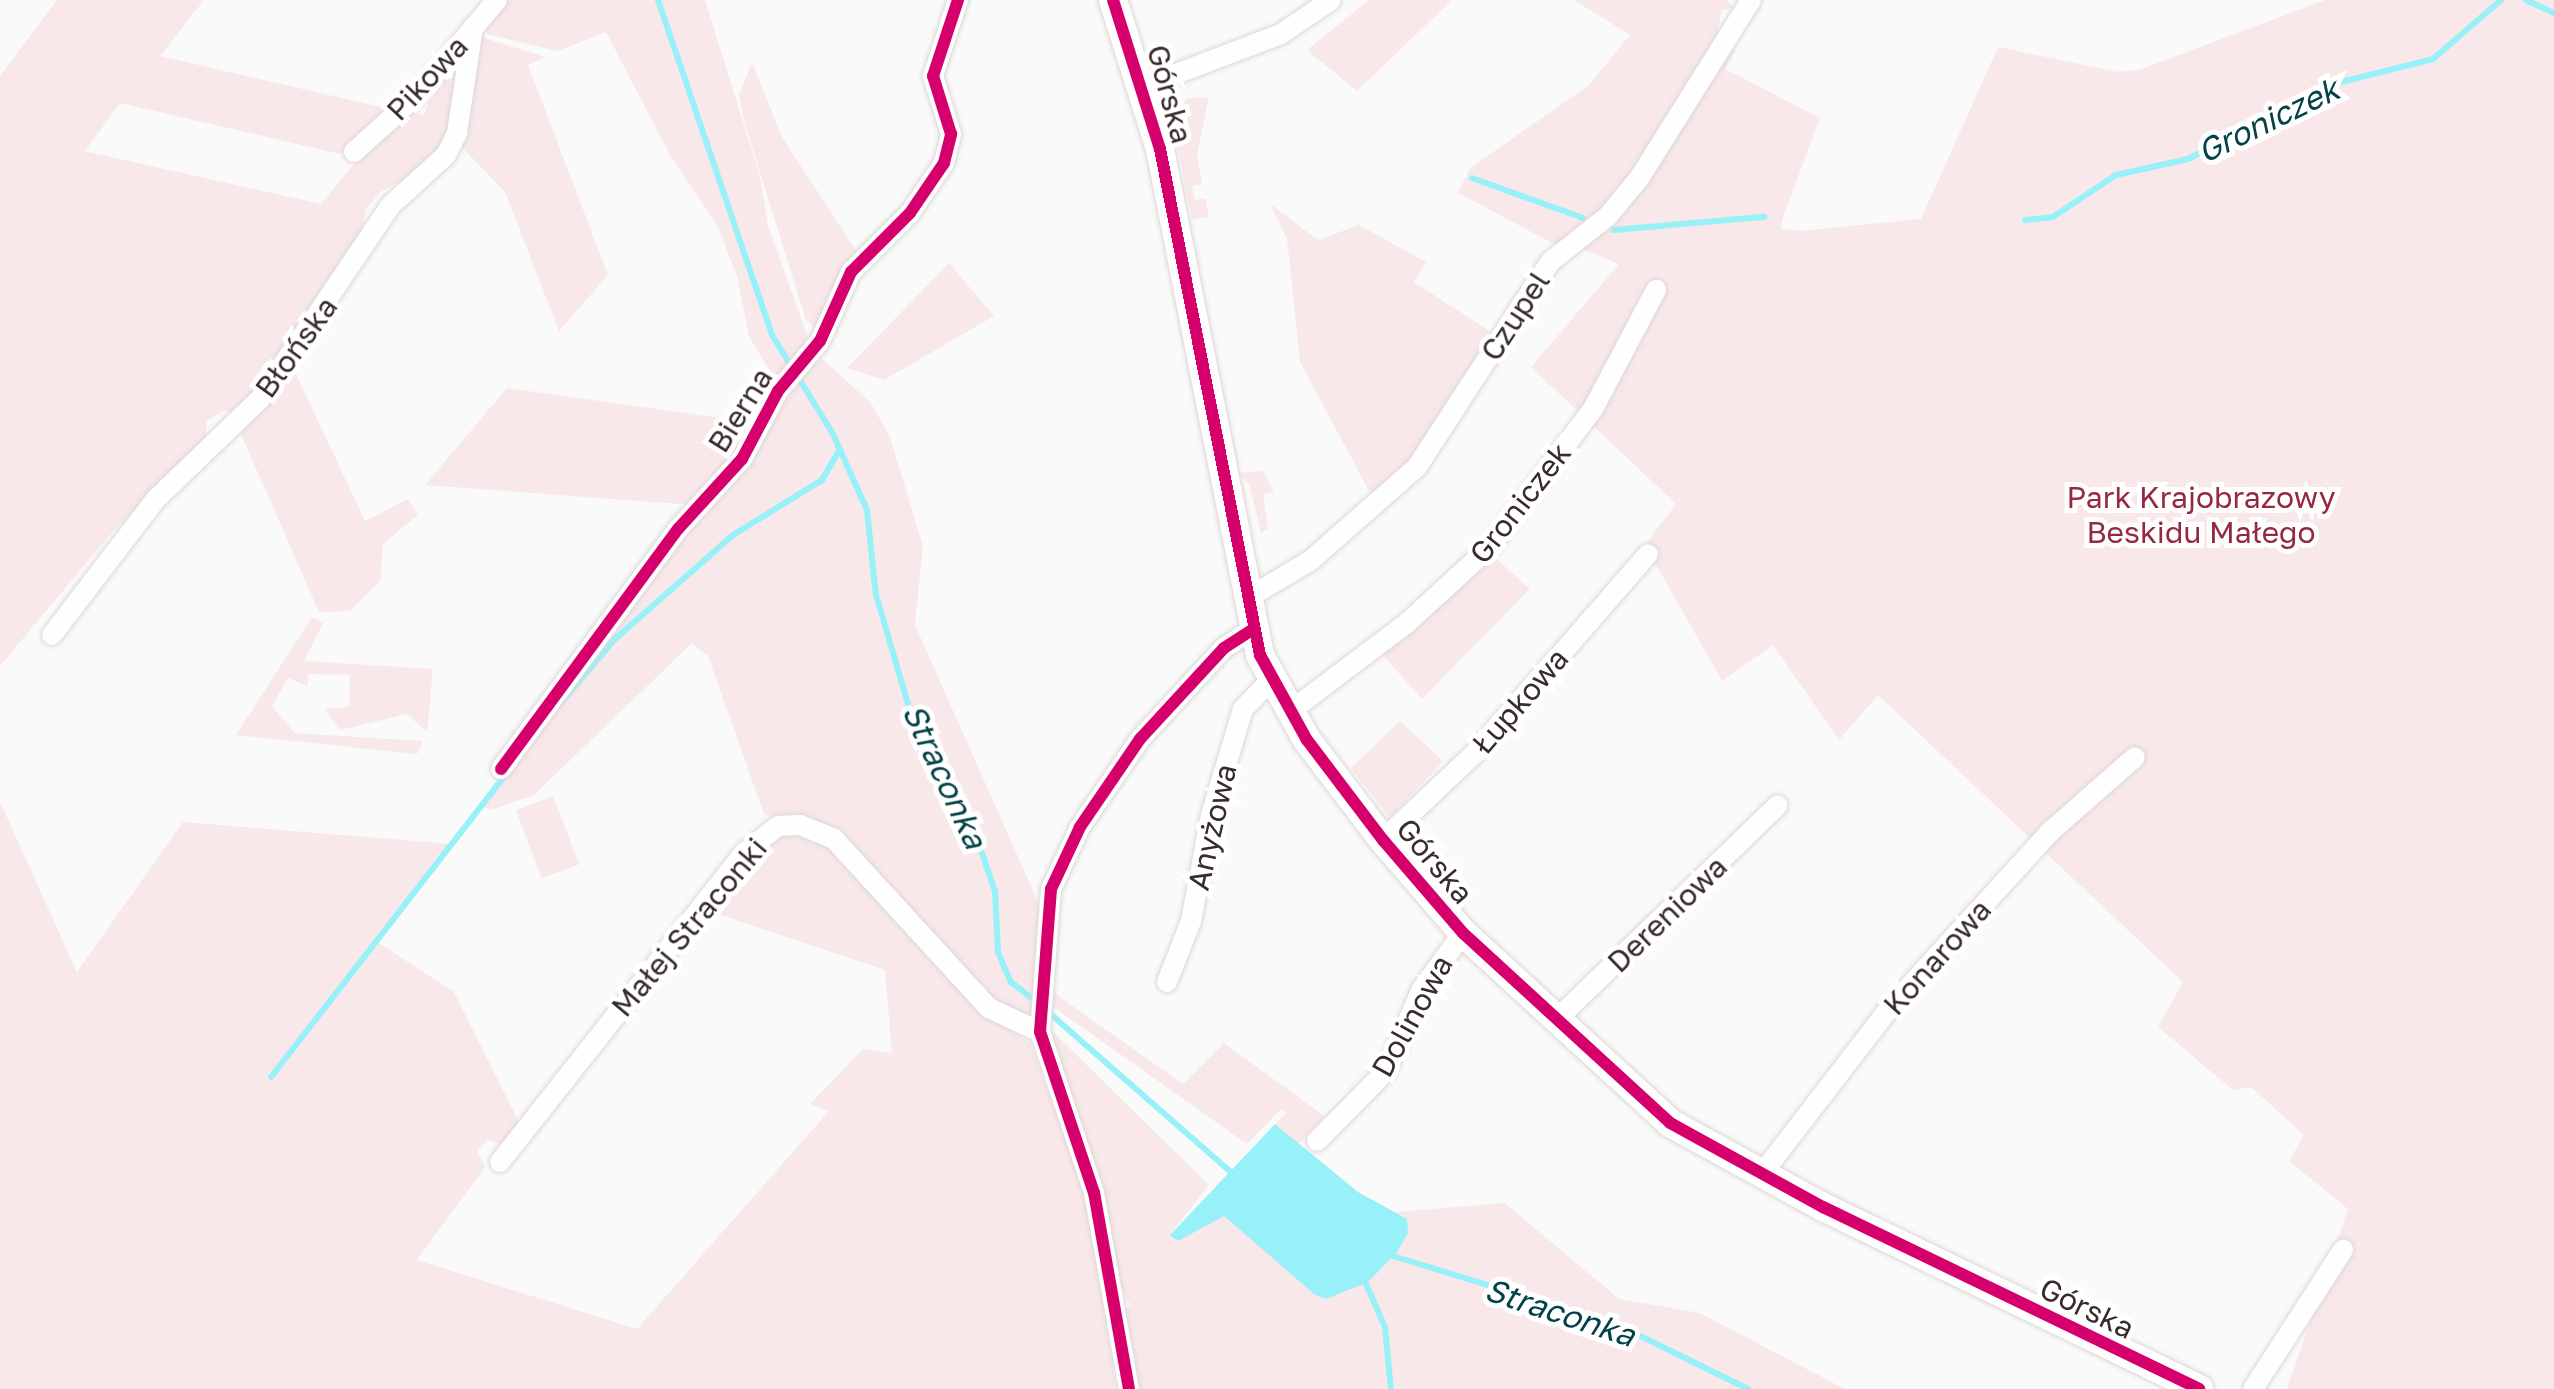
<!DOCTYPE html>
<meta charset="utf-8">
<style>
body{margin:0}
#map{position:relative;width:2554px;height:1389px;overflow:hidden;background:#fafafa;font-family:"Golos Text",sans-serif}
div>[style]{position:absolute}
.green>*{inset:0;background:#f8e8ea;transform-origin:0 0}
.water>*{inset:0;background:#98f0f9}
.stream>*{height:6px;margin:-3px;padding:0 3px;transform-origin:3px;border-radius:3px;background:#98f0f9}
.roads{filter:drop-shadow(0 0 2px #ddd7d7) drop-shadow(0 0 2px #ddd7d7)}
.street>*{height:20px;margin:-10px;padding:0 10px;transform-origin:10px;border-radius:10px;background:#fefefe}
.secondary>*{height:28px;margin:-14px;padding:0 14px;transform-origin:14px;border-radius:14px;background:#fefefe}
.cycleway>*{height:12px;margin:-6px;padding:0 6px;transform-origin:6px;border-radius:6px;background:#d6006c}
span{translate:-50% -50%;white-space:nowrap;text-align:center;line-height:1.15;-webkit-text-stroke:10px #fff;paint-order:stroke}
.street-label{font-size:30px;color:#382b2c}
.park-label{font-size:30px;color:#952940}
.water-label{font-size:32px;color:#054248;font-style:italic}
</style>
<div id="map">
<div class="green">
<div style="clip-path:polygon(57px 0,204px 0,160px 56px,394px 110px,340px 154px,120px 103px,85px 151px,321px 204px,372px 142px,411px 111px,424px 115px,434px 86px,464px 46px,451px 135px,414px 174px,380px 192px,366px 209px,362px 235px,340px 275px,238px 413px,223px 411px,206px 422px,206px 444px,113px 531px,0 666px,0 76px)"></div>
<div style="clip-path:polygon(501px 0,705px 0,760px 176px,768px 225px,810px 344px,776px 382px,749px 336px,737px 276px,717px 225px,671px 157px,606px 32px,558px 51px,489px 35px,482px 25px)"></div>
<div style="clip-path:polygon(1369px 0,1452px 0,1357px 91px,1307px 50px)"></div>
<div style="clip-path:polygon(1574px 0,1727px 0,1734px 8px,1722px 10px,1713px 49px,1667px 128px,1602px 210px,1556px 245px,1458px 193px,1470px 168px,1588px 86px,1630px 35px)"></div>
<div style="clip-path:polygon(2325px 0,2554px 0,2554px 1389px,2287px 1389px,2348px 1209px,2289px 1161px,2304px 1135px,2251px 1087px,2233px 1090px,2158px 1027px,2183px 982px,1878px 695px,1839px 740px,1773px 645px,1722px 681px,1645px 545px,1676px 504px,1531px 367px,1619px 264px,1575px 246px,1730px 49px,1736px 50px,1725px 69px,1820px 118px,1782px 220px,1781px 229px,1800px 231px,1921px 219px,1998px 47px,2118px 72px,2139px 70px)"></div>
<div style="clip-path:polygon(481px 37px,545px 57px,528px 65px,608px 275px,559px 331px,505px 192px,459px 144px)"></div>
<div style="clip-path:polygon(752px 62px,783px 139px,858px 253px,816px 330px,806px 320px,744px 121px,739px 95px)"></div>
<div style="clip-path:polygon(1209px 97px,1197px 155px,1202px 184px,1192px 186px,1195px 200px,1205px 198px,1209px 217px,1192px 219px,1175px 133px,1186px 99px)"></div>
<div style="clip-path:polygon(1270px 204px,1318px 240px,1359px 225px,1426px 262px,1414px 282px,1497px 336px,1422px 453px,1375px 502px,1300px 362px,1287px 239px)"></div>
<div style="clip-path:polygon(949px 263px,994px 316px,884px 380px,847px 368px)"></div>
<div style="clip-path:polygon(317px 332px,295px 372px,365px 521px,408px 499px,418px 515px,383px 544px,380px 581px,350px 611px,319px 612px,240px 432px)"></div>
<div style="clip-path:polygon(819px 356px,871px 403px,890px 437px,923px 546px,915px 625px,1039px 904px,1036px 1010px,1028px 1015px,1003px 1008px,849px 843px,764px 814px,708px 656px,692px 643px,534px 795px,494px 809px,478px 807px)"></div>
<div style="clip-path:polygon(507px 388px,758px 423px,693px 505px,425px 485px)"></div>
<div style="clip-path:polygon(1263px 471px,1274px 492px,1263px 495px,1268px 529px,1261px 533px,1249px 484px,1238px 473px)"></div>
<div style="clip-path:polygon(1490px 553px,1530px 589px,1422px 699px,1379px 651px)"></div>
<div style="clip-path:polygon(312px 617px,323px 623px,304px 661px,433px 669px,427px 732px,407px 714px,340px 730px,324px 709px,349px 707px,350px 675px,309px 674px,307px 686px,288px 678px,272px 706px,295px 733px,423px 741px,417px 754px,236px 735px)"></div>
<div style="clip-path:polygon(1400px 721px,1443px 761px,1390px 818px,1351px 768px)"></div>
<div style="left:553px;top:796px;width:73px;height:40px;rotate:69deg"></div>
<div style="clip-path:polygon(0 802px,77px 972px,183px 822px,451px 844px,374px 940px,454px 992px,520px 1124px,504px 1145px,488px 1140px,477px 1151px,485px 1167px,417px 1260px,637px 1329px,829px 1111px,810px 1104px,863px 1049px,892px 1053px,885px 970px,706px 910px,780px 831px,819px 836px,998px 1022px,1030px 1043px,1089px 1203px,1116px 1389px,0 1389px)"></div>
<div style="clip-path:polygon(1054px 993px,1183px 1084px,1224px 1043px,1324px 1116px,1299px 1144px,1275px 1124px,1286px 1113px,1281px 1109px,1247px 1144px,1052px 1006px)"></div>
<div style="clip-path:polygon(1050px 1029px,1209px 1185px,1170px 1235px,1224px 1215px,1326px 1299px,1407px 1219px,1395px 1212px,1505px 1203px,1619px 1299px,1700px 1313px,1845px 1389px,1138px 1389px,1125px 1311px,1130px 1304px,1119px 1285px)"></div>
</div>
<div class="water">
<div style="clip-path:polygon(1275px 1124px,1358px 1192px,1407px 1219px,1408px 1233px,1397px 1252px,1368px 1282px,1326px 1299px,1314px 1294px,1224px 1216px,1178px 1241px,1170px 1235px)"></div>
</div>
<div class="stream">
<div style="left:658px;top:0;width:354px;rotate:71.2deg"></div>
<div style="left:772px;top:335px;width:114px;rotate:58.3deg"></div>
<div style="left:832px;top:432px;width:85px;rotate:65.8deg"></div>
<div style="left:867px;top:510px;width:85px;rotate:84deg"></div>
<div style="left:876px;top:595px;width:131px;rotate:73.6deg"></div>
<div style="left:913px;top:721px;width:128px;rotate:61deg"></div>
<div style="left:975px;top:833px;width:61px;rotate:71deg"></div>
<div style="left:995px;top:891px;width:61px;rotate:87.2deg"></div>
<div style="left:998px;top:952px;width:33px;rotate:67deg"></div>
<div style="left:1011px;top:982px;width:34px;rotate:38deg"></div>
<div style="left:2526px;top:0;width:31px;rotate:25deg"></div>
<div style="left:1472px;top:178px;width:118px;rotate:19.8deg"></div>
<div style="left:2025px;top:220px;width:28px;rotate:-6deg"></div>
<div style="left:2053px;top:217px;width:76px;rotate:-33.7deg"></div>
<div style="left:2116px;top:175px;width:74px;rotate:-12.5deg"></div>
<div style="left:2188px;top:159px;width:171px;rotate:-26.7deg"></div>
<div style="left:2341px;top:82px;width:95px;rotate:-14deg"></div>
<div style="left:2433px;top:59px;width:90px;rotate:-40.9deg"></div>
<div style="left:1614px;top:230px;width:151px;rotate:-5deg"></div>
<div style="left:559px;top:705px;width:85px;rotate:-49.8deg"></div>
<div style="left:614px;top:640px;width:159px;rotate:-41.4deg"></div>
<div style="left:733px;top:535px;width:105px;rotate:-31.7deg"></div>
<div style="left:822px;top:480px;width:36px;rotate:-60deg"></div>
<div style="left:1047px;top:1011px;width:247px;rotate:41.2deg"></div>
<div style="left:271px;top:1077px;width:383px;rotate:-52.2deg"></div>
<div style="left:1390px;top:1255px;width:239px;rotate:17.1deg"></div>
<div style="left:1618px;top:1325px;width:145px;rotate:26.2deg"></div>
<div style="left:1362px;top:1275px;width:57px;rotate:66.1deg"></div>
<div style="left:1385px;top:1327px;width:62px;rotate:84.5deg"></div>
</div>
<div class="roads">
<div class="street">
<div style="left:1144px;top:86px;width:147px;rotate:-20.8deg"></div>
<div style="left:1281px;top:34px;width:60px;rotate:-34.2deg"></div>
<div style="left:354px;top:152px;width:86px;rotate:-42.2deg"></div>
<div style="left:418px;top:94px;width:123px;rotate:-50deg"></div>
<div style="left:1246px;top:599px;width:74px;rotate:-30.7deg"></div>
<div style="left:1310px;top:561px;width:142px;rotate:-41.3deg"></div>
<div style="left:1417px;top:467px;width:244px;rotate:-57deg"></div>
<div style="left:1550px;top:262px;width:74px;rotate:-38.4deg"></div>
<div style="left:1608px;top:216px;width:50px;rotate:-50.6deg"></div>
<div style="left:1640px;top:177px;width:209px;rotate:-57.9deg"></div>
<div style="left:52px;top:635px;width:171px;rotate:-52.6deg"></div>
<div style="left:156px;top:499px;width:144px;rotate:-43.9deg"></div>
<div style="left:260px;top:399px;width:233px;rotate:-56deg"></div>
<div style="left:390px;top:206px;width:76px;rotate:-42.3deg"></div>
<div style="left:446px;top:155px;width:25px;rotate:-63deg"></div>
<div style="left:457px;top:133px;width:107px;rotate:-81.4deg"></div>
<div style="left:1288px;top:713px;width:149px;rotate:-37.1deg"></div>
<div style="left:1407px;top:623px;width:113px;rotate:-42.5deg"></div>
<div style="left:1490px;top:547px;width:172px;rotate:-53.3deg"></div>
<div style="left:1593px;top:409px;width:135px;rotate:-62.1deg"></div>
<div style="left:501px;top:769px;width:298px;rotate:-53.6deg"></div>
<div style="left:678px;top:529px;width:95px;rotate:-47.6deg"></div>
<div style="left:742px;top:459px;width:77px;rotate:-62.1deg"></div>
<div style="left:778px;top:391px;width:65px;rotate:-50deg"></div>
<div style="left:820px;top:341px;width:76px;rotate:-65.8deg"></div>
<div style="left:851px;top:272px;width:83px;rotate:-45deg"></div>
<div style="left:910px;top:213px;width:60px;rotate:-55.8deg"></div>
<div style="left:944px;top:163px;width:30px;rotate:-76deg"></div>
<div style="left:951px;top:134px;width:61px;rotate:-107.2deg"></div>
<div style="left:933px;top:76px;width:80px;rotate:-71.8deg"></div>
<div style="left:1383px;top:840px;width:128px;rotate:-43.4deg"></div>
<div style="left:1476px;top:752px;width:262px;rotate:-49deg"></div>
<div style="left:1167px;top:982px;width:66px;rotate:-68.5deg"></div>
<div style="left:1191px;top:921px;width:108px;rotate:-79.3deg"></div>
<div style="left:1211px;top:815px;width:111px;rotate:-73.2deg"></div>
<div style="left:1243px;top:709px;width:39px;rotate:-46deg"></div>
<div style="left:1555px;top:1021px;width:310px;rotate:-44.1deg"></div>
<div style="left:1317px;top:1141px;width:98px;rotate:-45.4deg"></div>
<div style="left:1386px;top:1071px;width:90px;rotate:-66.3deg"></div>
<div style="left:1422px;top:989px;width:69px;rotate:-53.8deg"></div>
<div style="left:500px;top:1162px;width:394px;rotate:-51.7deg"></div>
<div style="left:744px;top:853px;width:43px;rotate:-38.5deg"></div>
<div style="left:778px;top:826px;width:22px;rotate:-3deg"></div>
<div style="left:800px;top:825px;width:37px;rotate:22deg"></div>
<div style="left:834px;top:839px;width:229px;rotate:47.5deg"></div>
<div style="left:989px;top:1008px;width:56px;rotate:25.2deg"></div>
<div style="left:1761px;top:1175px;width:208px;rotate:-52.4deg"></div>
<div style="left:1888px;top:1010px;width:241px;rotate:-47.7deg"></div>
<div style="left:2050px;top:832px;width:113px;rotate:-41.4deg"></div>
<div style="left:1129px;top:1389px;width:199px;rotate:-100.1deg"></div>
<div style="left:1094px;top:1193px;width:170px;rotate:-108.5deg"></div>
<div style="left:1040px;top:1032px;width:143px;rotate:-85.6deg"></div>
<div style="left:1051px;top:889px;width:68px;rotate:-64.9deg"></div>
<div style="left:1080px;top:827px;width:107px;rotate:-55.7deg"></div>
<div style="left:1140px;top:739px;width:124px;rotate:-47.3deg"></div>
<div style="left:1224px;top:648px;width:35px;rotate:-33deg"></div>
<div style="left:2253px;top:1389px;width:166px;rotate:-57.1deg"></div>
</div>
<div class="secondary">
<div style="left:1113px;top:0;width:156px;rotate:72.5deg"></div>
<div style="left:1160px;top:149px;width:516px;rotate:78.82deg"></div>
<div style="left:1260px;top:655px;width:97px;rotate:61.1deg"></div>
<div style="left:1307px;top:740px;width:126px;rotate:52.8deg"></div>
<div style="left:1383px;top:840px;width:123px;rotate:49.3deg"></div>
<div style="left:1463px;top:933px;width:281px;rotate:42.5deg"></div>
<div style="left:1670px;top:1123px;width:175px;rotate:28.8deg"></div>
<div style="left:1823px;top:1207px;width:418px;rotate:25.8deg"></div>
</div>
</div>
<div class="cycleway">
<div style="left:1113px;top:0;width:156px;rotate:72.5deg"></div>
<div style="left:1160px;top:149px;width:516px;rotate:78.82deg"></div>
<div style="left:1260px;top:655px;width:97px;rotate:61.1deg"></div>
<div style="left:1307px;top:740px;width:126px;rotate:52.8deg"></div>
<div style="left:1383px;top:840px;width:123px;rotate:49.3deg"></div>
<div style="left:1463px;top:933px;width:281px;rotate:42.5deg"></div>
<div style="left:1670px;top:1123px;width:175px;rotate:28.8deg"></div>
<div style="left:1823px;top:1207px;width:418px;rotate:25.8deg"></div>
<div style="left:501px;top:769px;width:298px;rotate:-53.6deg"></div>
<div style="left:678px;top:529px;width:95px;rotate:-47.6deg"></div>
<div style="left:742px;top:459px;width:77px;rotate:-62.1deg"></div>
<div style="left:778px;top:391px;width:65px;rotate:-50deg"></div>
<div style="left:820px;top:341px;width:76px;rotate:-65.8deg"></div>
<div style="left:851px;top:272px;width:83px;rotate:-45deg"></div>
<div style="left:910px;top:213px;width:60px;rotate:-55.8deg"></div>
<div style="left:944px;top:163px;width:30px;rotate:-76deg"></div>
<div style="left:951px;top:134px;width:61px;rotate:-107.2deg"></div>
<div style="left:933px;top:76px;width:80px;rotate:-71.8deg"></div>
<div style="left:1129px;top:1389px;width:199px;rotate:-100.1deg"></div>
<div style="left:1094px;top:1193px;width:170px;rotate:-108.5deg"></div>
<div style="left:1040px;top:1032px;width:143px;rotate:-85.6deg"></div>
<div style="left:1051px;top:889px;width:68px;rotate:-64.9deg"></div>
<div style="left:1080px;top:827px;width:107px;rotate:-55.7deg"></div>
<div style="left:1140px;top:739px;width:124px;rotate:-47.3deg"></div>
<div style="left:1224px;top:648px;width:35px;rotate:-33deg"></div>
</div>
<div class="street-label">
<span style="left:427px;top:78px;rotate:-47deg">Pikowa</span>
<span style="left:1170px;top:94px;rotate:75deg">Górska</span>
<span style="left:1515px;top:316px;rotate:-57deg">Czupel</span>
<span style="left:296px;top:347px;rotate:-54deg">Błońska</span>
<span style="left:740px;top:410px;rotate:-58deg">Bierna</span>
<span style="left:1520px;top:503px;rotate:-52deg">Groniczek</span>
<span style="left:1520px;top:701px;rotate:-49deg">Łupkowa</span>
<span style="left:1212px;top:827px;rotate:-77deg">Anyżowa</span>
<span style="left:1435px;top:861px;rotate:50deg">Górska</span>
<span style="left:1667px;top:914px;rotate:-44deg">Dereniowa</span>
<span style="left:689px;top:927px;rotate:-50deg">Małej Straconki</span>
<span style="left:1937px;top:957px;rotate:-48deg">Konarowa</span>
<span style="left:1412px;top:1016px;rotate:-61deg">Dolinowa</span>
<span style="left:2087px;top:1308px;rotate:26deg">Górska</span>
</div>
<div class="park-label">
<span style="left:2201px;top:514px">Park Krajobrazowy<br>Beskidu Małego</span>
</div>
<div class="water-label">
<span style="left:2268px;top:120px;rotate:-26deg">Groniczek</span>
<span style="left:945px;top:776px;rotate:65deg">Straconka</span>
<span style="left:1560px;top:1312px;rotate:18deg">Straconka</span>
</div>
</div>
